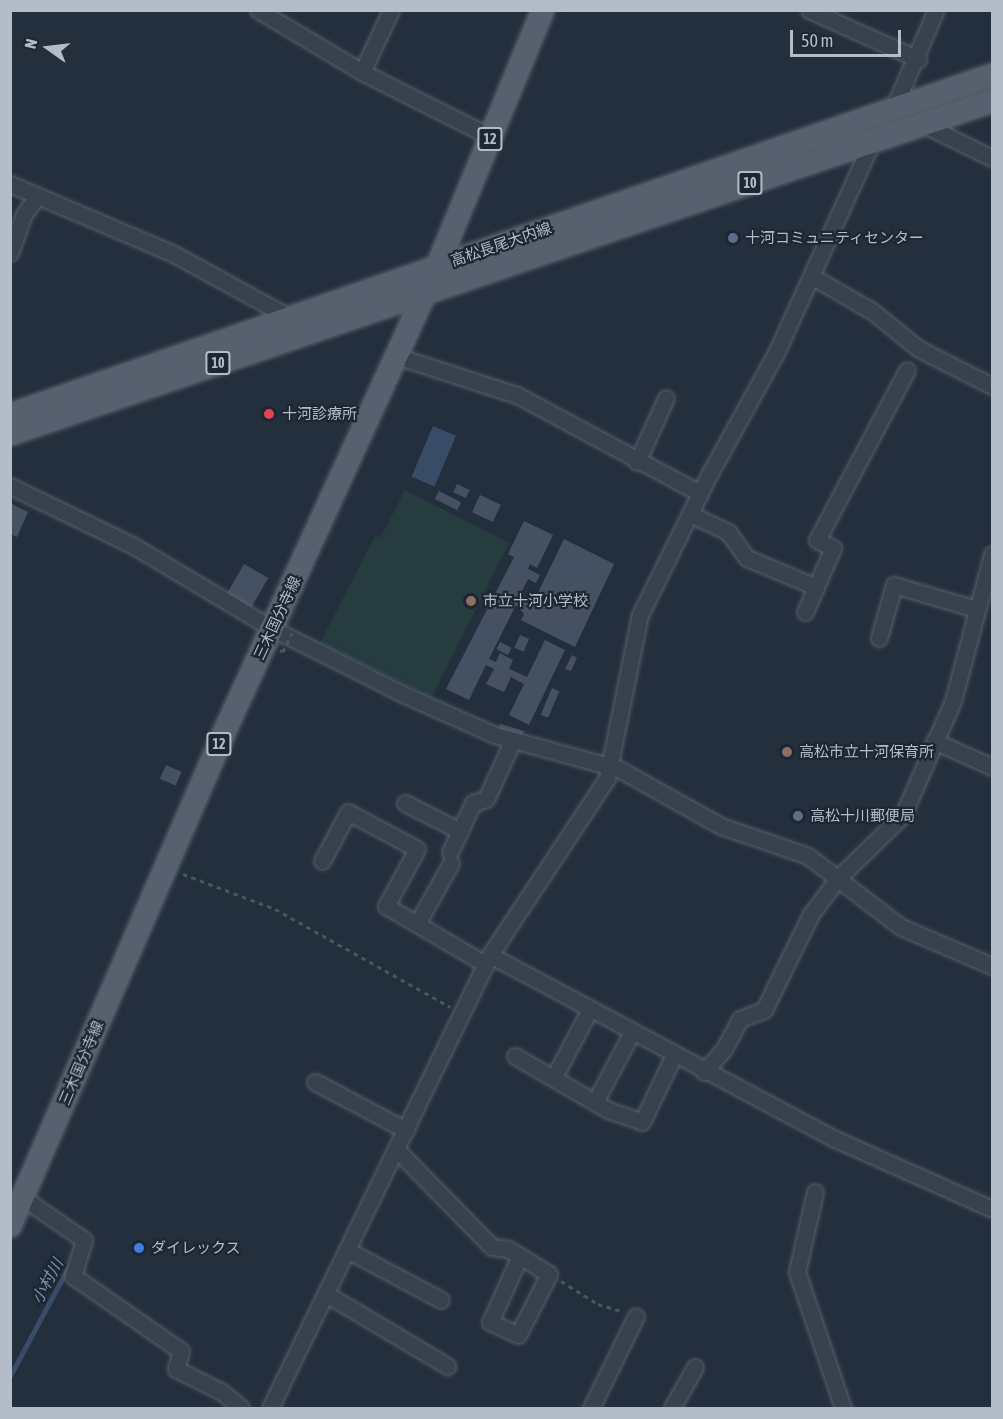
<!DOCTYPE html>
<meta charset="utf-8">
<style>
body{margin:0}
#map{position:relative;width:1003px;height:1419px;overflow:hidden;background:#242f3e;font-family:"Asap Condensed","Noto Sans JP",sans-serif}
div>[style]{position:absolute}
.green>*{inset:0;background:#263c3f}
.water>*{inset:0;background:#394c67;transform-origin:0 0}
.stream>*{height:4.5px;margin:-2.25px;padding:0 2.25px;transform-origin:2.25px;border-radius:2.25px;background:#394c67}
.building>*{inset:0;background:#455162;transform-origin:0 0}
.path>*{height:3px;margin-top:-1.5px;transform-origin:0;background:repeating-linear-gradient(90deg,#44595c 0 4.5px,transparent 0 9px)}
.roads{filter:drop-shadow(0 0 2px #565f6c) drop-shadow(0 0 2px #565f6c)}
.street>*{height:15px;margin:-7.5px;padding:0 7.5px;transform-origin:7.5px;border-radius:7.5px;background:#38414e}
.primary>*{height:22px;margin:-11px;padding:0 11px;transform-origin:11px;border-radius:11px;background:#56606e}
.path-bridge>*{height:3px;margin-top:-1.5px;transform-origin:0;background:repeating-linear-gradient(90deg,#44595c 0 4.5px,transparent 0 9px)}
.dots>*{width:16px;height:16px;translate:-50% -50%;box-sizing:border-box;border:3px solid #1d2633;border-radius:50%}
span{translate:-50% -50%;white-space:nowrap;text-align:center;line-height:1.15;-webkit-text-stroke:4.5px #1d2633;paint-order:stroke}
.shield-label span{padding:2px 4px;background:#1d2633;border:2px solid;border-radius:4px;-webkit-text-stroke-width:0}
.shield-label{font-size:14px;color:#b4bcc9;font-weight:700}
.poi-label{font-size:15px;color:#b4bcc9}
.left{translate:0 -50%;text-align:left}
.street-label{font-size:15px;color:#b4bcc9}
.water-label{font-size:16px;color:#7c92b1;font-style:italic}
.frame{position:absolute;inset:0;border:12px solid #b4bcc9;pointer-events:none}
.north{position:absolute;left:18px;top:18px;width:60px;height:60px;-webkit-text-stroke:4px #1d2633;paint-order:stroke;rotate:284deg;font-size:16px;font-weight:700;line-height:24px;text-align:center;color:#b4bcc9}
.north::after{content:'';display:block;margin:auto;width:21px;height:27px;background:#b4bcc9;clip-path:polygon(50% 0,100% 100%,50% 72%,0 100%)}
.scale{position:absolute;left:790px;top:30px;width:111px;height:27px;box-sizing:border-box;border:3px solid #b4bcc9;border-top:0;padding-left:8px;font-size:18px;line-height:21px;white-space:nowrap;color:#b4bcc9;-webkit-text-stroke:4px #1d2633;paint-order:stroke}
</style>
<div id="map">
<div class="green">
<div style="clip-path:polygon(405px 490px,509px 543px,432px 697px,320px 643px,375px 536px,381px 537px)"></div>
</div>
<div class="water">
<div style="left:433px;top:426px;width:25px;height:55px;rotate:23deg"></div>
</div>
<div class="stream">
<div style="left:10px;top:1376px;width:127px;rotate:-61.8deg"></div>
</div>
<div class="building">
<div style="left:457px;top:484px;width:14px;height:9px;rotate:25deg"></div>
<div style="left:439px;top:491px;width:25px;height:9px;rotate:27deg"></div>
<div style="left:480px;top:495px;width:23px;height:19px;rotate:25deg"></div>
<div style="clip-path:polygon(10px 503px,28px 512px,17px 537px,10px 534px)"></div>
<div style="clip-path:polygon(524px 521px,553px 535px,537px 568px,530px 564px,528px 569px,540px 575px,536px 583px,528px 579px,520px 595px,531px 607px,564px 539px,614px 564px,575px 647px,521px 620px,524px 614px,516px 605px,489px 659px,496px 662px,500px 653px,513px 660px,509px 669px,527px 677px,545px 640px,565px 650px,529px 725px,509px 715px,524px 684px,511px 677px,504px 692px,486px 684px,494px 669px,486px 665px,469px 700px,446px 689px,514px 557px,508px 554px)"></div>
<div style="left:244px;top:564px;width:28px;height:36px;rotate:30deg"></div>
<div style="left:520px;top:635px;width:10px;height:14px;rotate:24deg"></div>
<div style="left:500px;top:642px;width:13px;height:8px;rotate:27deg"></div>
<div style="clip-path:polygon(572px 655px,577px 658px,571px 671px,565px 669px)"></div>
<div style="left:552px;top:688px;width:8px;height:29px;rotate:23deg"></div>
<div style="left:500px;top:724px;width:25px;height:5px;rotate:16deg"></div>
<div style="left:166px;top:765px;width:17px;height:15px;rotate:24deg"></div>
</div>
<div class="path">
<div style="left:183px;top:874px;width:98px;rotate:20.8deg"></div>
<div style="left:275px;top:909px;width:201px;rotate:29.2deg"></div>
<div style="left:561px;top:1281px;width:44px;rotate:31.9deg"></div>
<div style="left:598px;top:1304px;width:24px;rotate:17deg"></div>
</div>
<div class="roads">
<div class="street">
<div style="left:258px;top:10px;width:121px;rotate:30.8deg"></div>
<div style="left:362px;top:72px;width:144px;rotate:26.7deg"></div>
<div style="left:809px;top:10px;width:120px;rotate:24.2deg"></div>
<div style="left:362px;top:72px;width:68px;rotate:-64.9deg"></div>
<div style="left:892px;top:112px;width:111px;rotate:-66.7deg"></div>
<div style="left:921px;top:123px;width:79px;rotate:26.2deg"></div>
<div style="left:10px;top:184px;width:176px;rotate:23.1deg"></div>
<div style="left:172px;top:253px;width:133px;rotate:28.7deg"></div>
<div style="left:10px;top:253px;width:41px;rotate:-70.3deg"></div>
<div style="left:24px;top:214px;width:21px;rotate:-53deg"></div>
<div style="left:813px;top:277px;width:68px;rotate:30deg"></div>
<div style="left:872px;top:311px;width:60px;rotate:39deg"></div>
<div style="left:919px;top:349px;width:82px;rotate:26.9deg"></div>
<div style="left:396px;top:356px;width:127px;rotate:17.9deg"></div>
<div style="left:517px;top:395px;width:208px;rotate:28.2deg"></div>
<div style="left:637px;top:462px;width:70px;rotate:-65.6deg"></div>
<div style="left:10px;top:486px;width:136px;rotate:25.8deg"></div>
<div style="left:132px;top:545px;width:164px;rotate:30.8deg"></div>
<div style="left:273px;top:629px;width:148px;rotate:26.6deg"></div>
<div style="left:405px;top:695px;width:98px;rotate:24deg"></div>
<div style="left:495px;top:735px;width:129px;rotate:15.3deg"></div>
<div style="left:619px;top:769px;width:117px;rotate:29.2deg"></div>
<div style="left:721px;top:826px;width:92px;rotate:19deg"></div>
<div style="left:808px;top:856px;width:117px;rotate:37.4deg"></div>
<div style="left:901px;top:927px;width:99px;rotate:23.2deg"></div>
<div style="left:690px;top:514px;width:42px;rotate:25.3deg"></div>
<div style="left:728px;top:532px;width:32px;rotate:54deg"></div>
<div style="left:747px;top:558px;width:75px;rotate:22.8deg"></div>
<div style="left:805px;top:612px;width:70px;rotate:-66.4deg"></div>
<div style="left:833px;top:548px;width:18px;rotate:-153deg"></div>
<div style="left:817px;top:540px;width:192px;rotate:-62.1deg"></div>
<div style="left:879px;top:638px;width:55px;rotate:-74.2deg"></div>
<div style="left:894px;top:585px;width:85px;rotate:16.3deg"></div>
<div style="left:934px;top:741px;width:64px;rotate:24.1deg"></div>
<div style="left:405px;top:803px;width:62px;rotate:27deg"></div>
<div style="left:450px;top:852px;width:54px;rotate:-64.9deg"></div>
<div style="left:473px;top:803px;width:14px;rotate:-17deg"></div>
<div style="left:486px;top:799px;width:55px;rotate:-65.3deg"></div>
<div style="left:509px;top:749px;width:10px;rotate:-90deg"></div>
<div style="left:322px;top:861px;width:55px;rotate:-62deg"></div>
<div style="left:348px;top:812px;width:78px;rotate:28.2deg"></div>
<div style="left:417px;top:849px;width:65px;rotate:118.5deg"></div>
<div style="left:386px;top:906px;width:36px;rotate:30deg"></div>
<div style="left:417px;top:924px;width:70px;rotate:-60.9deg"></div>
<div style="left:417px;top:924px;width:79px;rotate:30.5deg"></div>
<div style="left:490px;top:955px;width:391px;rotate:28.1deg"></div>
<div style="left:835px;top:1139px;width:172px;rotate:24deg"></div>
<div style="left:515px;top:1056px;width:108px;rotate:30.1deg"></div>
<div style="left:608px;top:1110px;width:36px;rotate:19deg"></div>
<div style="left:642px;top:1122px;width:74px;rotate:-64.5deg"></div>
<div style="left:704px;top:1072px;width:30px;rotate:-49deg"></div>
<div style="left:724px;top:1049px;width:34px;rotate:-62deg"></div>
<div style="left:740px;top:1019px;width:26px;rotate:-21deg"></div>
<div style="left:764px;top:1010px;width:107px;rotate:-63.9deg"></div>
<div style="left:811px;top:914px;width:45px;rotate:-53.1deg"></div>
<div style="left:838px;top:878px;width:91px;rotate:-44.1deg"></div>
<div style="left:903px;top:815px;width:124px;rotate:-66.3deg"></div>
<div style="left:953px;top:701px;width:152px;rotate:-75.1deg"></div>
<div style="left:554px;top:1077px;width:77px;rotate:-62.1deg"></div>
<div style="left:315px;top:1082px;width:103px;rotate:27.8deg"></div>
<div style="left:595px;top:1102px;width:79px;rotate:-62.1deg"></div>
<div style="left:397px;top:1150px;width:136px;rotate:45.6deg"></div>
<div style="left:492px;top:1247px;width:16px;rotate:7deg"></div>
<div style="left:508px;top:1249px;width:14px;rotate:30deg"></div>
<div style="left:520px;top:1256px;width:34px;rotate:32deg"></div>
<div style="left:549px;top:1274px;width:68px;rotate:116.9deg"></div>
<div style="left:518px;top:1335px;width:31px;rotate:-155deg"></div>
<div style="left:490px;top:1322px;width:72px;rotate:-65.6deg"></div>
<div style="left:815px;top:1192px;width:82px;rotate:102.7deg"></div>
<div style="left:797px;top:1272px;width:144px;rotate:71.3deg"></div>
<div style="left:23px;top:1198px;width:74px;rotate:34.5deg"></div>
<div style="left:84px;top:1240px;width:38px;rotate:107deg"></div>
<div style="left:73px;top:1276px;width:131px;rotate:34.8deg"></div>
<div style="left:181px;top:1351px;width:19px;rotate:106deg"></div>
<div style="left:176px;top:1369px;width:51px;rotate:26.6deg"></div>
<div style="left:222px;top:1392px;width:25px;rotate:40deg"></div>
<div style="left:349px;top:1251px;width:104px;rotate:28deg"></div>
<div style="left:328px;top:1295px;width:139px;rotate:30.8deg"></div>
<div style="left:270px;top:1408px;width:504px;rotate:-64.1deg"></div>
<div style="left:490px;top:955px;width:212px;rotate:-56.5deg"></div>
<div style="left:607px;top:778px;width:166px;rotate:-78.6deg"></div>
<div style="left:640px;top:615px;width:158px;rotate:-63.8deg"></div>
<div style="left:710px;top:473px;width:139px;rotate:-61.2deg"></div>
<div style="left:777px;top:351px;width:233px;rotate:-65.6deg"></div>
<div style="left:591px;top:1408px;width:102px;rotate:-63.9deg"></div>
<div style="left:672px;top:1408px;width:47px;rotate:-60.7deg"></div>
</div>
<div class="primary">
<div style="left:10px;top:415px;width:1039px;rotate:-19.1deg"></div>
<div style="left:10px;top:434px;width:1037px;rotate:-18.73deg"></div>
<div style="left:10px;top:1226px;width:547px;rotate:-66.53deg"></div>
<div style="left:228px;top:724px;width:503px;rotate:-65.42deg"></div>
<div style="left:437px;top:267px;width:278px;rotate:-67.6deg"></div>
</div>
</div>
<div class="path-bridge">
<div style="left:261px;top:631px;width:30px;rotate:44deg"></div>
<div style="left:283px;top:652px;width:21px;rotate:-65deg"></div>
</div>
<div class="dots">
<div style="left:733px;top:238px;background:#5c6f8a"></div>
<div style="left:269px;top:414px;background:#e0444e"></div>
<div style="left:471px;top:601px;background:#8d6e63"></div>
<div style="left:787px;top:752px;background:#8d6e63"></div>
<div style="left:798px;top:816px;background:#5c6f8a"></div>
<div style="left:139px;top:1248px;background:#3f7fe0"></div>
</div>
<div class="shield-label">
<span style="left:490px;top:139px">12</span>
<span style="left:750px;top:183px">10</span>
<span style="left:218px;top:363px">10</span>
<span style="left:219px;top:744px">12</span>
</div>
<div class="poi-label">
<span class="left" style="left:745px;top:238px">十河コミュニティセンター</span>
<span class="left" style="left:282px;top:414px">十河診療所</span>
<span class="left" style="left:483px;top:601px">市立十河小学校</span>
<span class="left" style="left:799px;top:752px">高松市立十河保育所</span>
<span class="left" style="left:810px;top:816px">高松十川郵便局</span>
<span class="left" style="left:151px;top:1248px">ダイレックス</span>
</div>
<div class="street-label">
<span style="left:501px;top:244px;rotate:-19deg">高松長尾大内線</span>
<span style="left:277px;top:618px;rotate:-65deg">三木国分寺線</span>
<span style="left:81px;top:1063px;rotate:-67deg">三木国分寺線</span>
</div>
<div class="water-label">
<span style="left:47px;top:1281px;rotate:-62deg">小村川</span>
</div>
<div class="frame"></div>
<div class="north">N</div>
<div class="scale">50 m</div>
</div>
